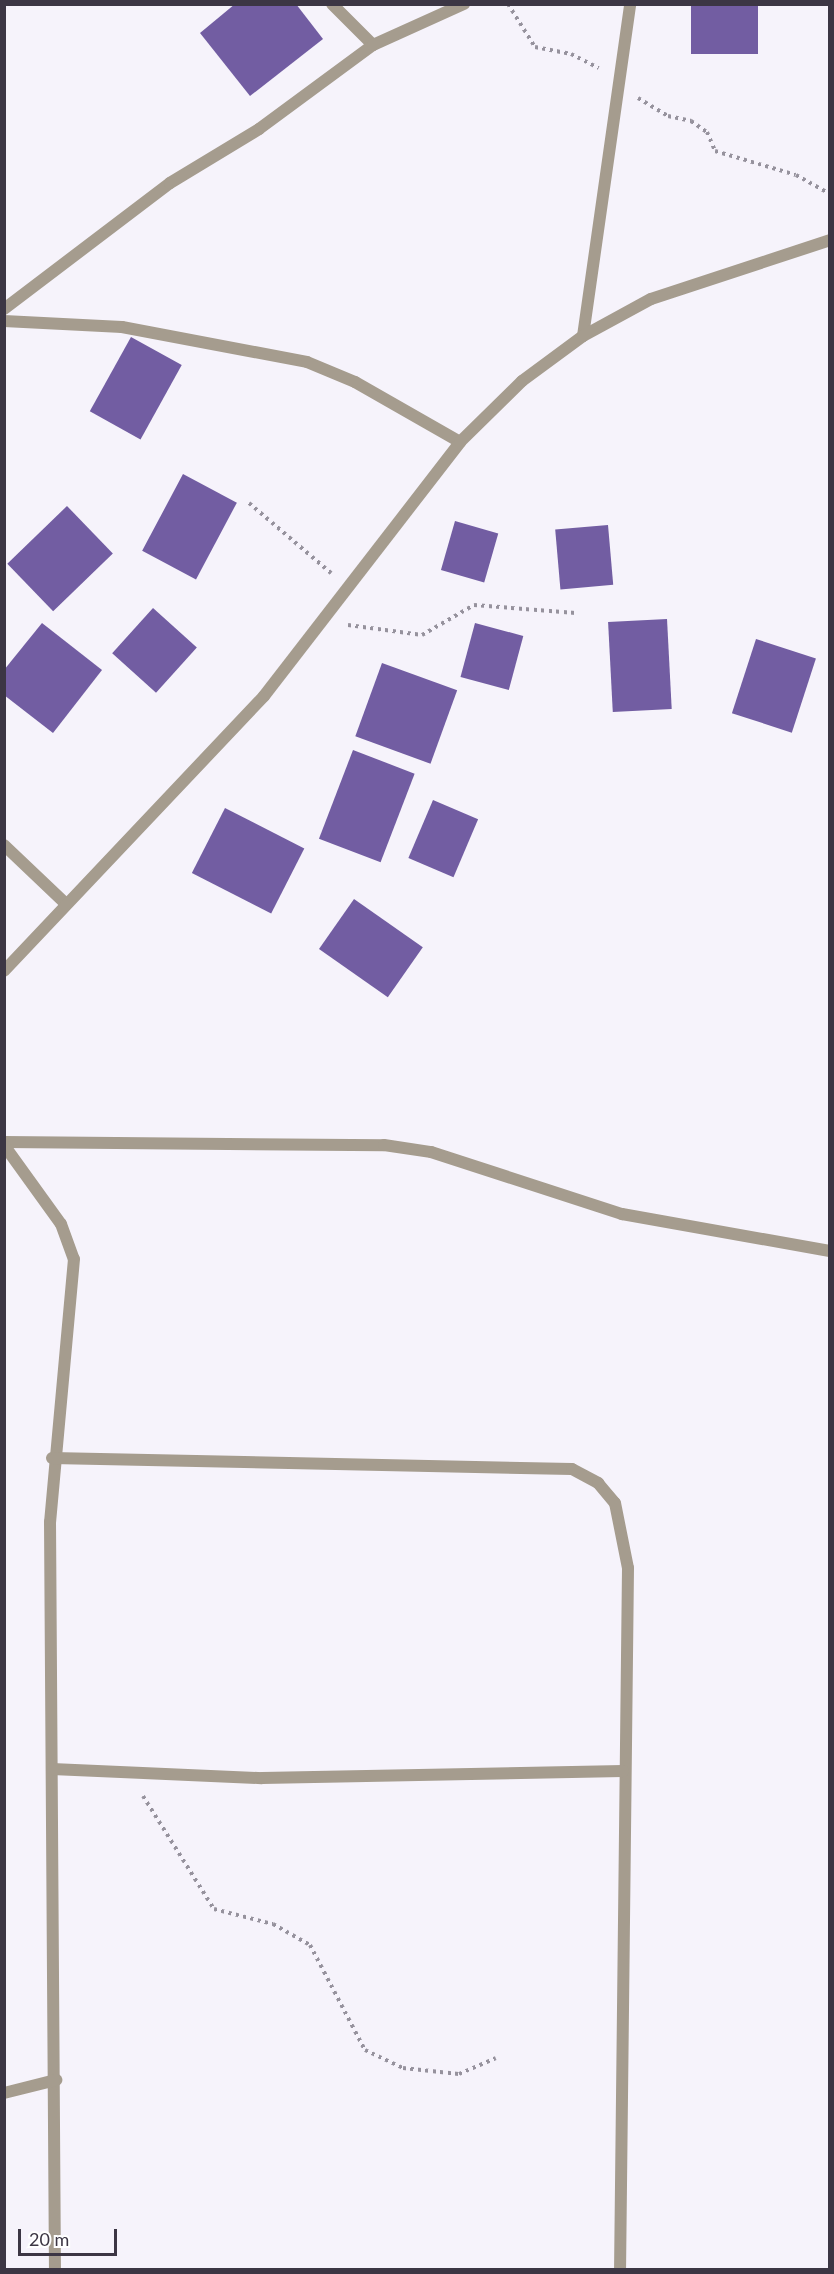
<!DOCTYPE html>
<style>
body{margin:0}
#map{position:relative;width:834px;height:2274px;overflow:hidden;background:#f6f3fb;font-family:Lato,sans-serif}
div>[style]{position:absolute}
.building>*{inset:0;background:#725da2;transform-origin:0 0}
.path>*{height:4px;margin-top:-2px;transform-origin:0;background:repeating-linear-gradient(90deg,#96929d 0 3px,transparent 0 7.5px)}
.minor>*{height:12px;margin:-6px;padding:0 6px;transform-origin:6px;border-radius:6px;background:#a59c8e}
span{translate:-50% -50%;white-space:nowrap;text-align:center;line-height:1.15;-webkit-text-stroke:6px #fff;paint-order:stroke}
.frame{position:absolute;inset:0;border:6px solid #3c3644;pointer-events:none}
.scale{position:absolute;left:18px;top:2229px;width:99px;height:27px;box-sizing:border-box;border:3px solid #3c3644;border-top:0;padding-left:8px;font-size:18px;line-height:21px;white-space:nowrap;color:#3c3644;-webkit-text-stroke:4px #fff;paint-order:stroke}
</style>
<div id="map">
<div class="building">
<div style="clip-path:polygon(235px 4px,296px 4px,323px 39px,250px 96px,200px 33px)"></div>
<div style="left:691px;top:4px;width:67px;height:50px"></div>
<div style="left:131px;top:337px;width:58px;height:85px;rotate:29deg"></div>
<div style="left:183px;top:474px;width:61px;height:87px;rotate:28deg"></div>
<div style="left:67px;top:506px;width:66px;height:83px;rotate:46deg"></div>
<div style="left:455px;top:521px;width:45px;height:51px;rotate:16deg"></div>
<div style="left:608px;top:525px;width:60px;height:53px;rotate:85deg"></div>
<div style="left:153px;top:608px;width:59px;height:61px;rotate:42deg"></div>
<div style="left:667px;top:619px;width:90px;height:59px;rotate:87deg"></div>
<div style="clip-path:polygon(42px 623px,102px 670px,53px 733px,4px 695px,4px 670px)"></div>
<div style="left:475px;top:623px;width:50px;height:56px;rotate:15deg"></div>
<div style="left:756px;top:639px;width:63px;height:78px;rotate:18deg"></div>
<div style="left:382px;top:663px;width:80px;height:78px;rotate:20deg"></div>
<div style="left:353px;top:750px;width:66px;height:95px;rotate:21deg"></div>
<div style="left:433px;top:800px;width:49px;height:63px;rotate:23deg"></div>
<div style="left:225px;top:808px;width:89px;height:73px;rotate:27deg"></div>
<div style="left:354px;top:899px;width:84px;height:61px;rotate:35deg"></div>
</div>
<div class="path">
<div style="left:508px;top:4px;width:51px;rotate:57.9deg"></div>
<div style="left:535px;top:47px;width:37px;rotate:11deg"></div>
<div style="left:571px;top:54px;width:31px;rotate:27deg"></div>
<div style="left:638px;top:98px;width:35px;rotate:31deg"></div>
<div style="left:668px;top:116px;width:24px;rotate:12deg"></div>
<div style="left:691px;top:121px;width:19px;rotate:35deg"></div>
<div style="left:707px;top:132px;width:21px;rotate:67deg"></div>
<div style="left:715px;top:151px;width:84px;rotate:16.5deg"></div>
<div style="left:796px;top:175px;width:39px;rotate:29deg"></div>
<div style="left:249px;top:503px;width:108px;rotate:40.5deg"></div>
<div style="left:348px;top:625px;width:75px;rotate:7.7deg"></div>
<div style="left:422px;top:635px;width:60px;rotate:-30deg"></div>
<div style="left:474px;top:605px;width:102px;rotate:4.5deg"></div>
<div style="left:143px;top:1796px;width:133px;rotate:57.9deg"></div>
<div style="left:214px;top:1909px;width:61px;rotate:14.3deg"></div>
<div style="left:273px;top:1924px;width:43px;rotate:29.6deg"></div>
<div style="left:310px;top:1945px;width:119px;rotate:62.4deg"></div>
<div style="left:365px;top:2050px;width:42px;rotate:25.3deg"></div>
<div style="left:403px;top:2068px;width:56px;rotate:6.1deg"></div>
<div style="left:459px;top:2074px;width:40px;rotate:-23.4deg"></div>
</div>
<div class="minor">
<div style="left:332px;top:4px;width:58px;rotate:45deg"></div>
<div style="left:4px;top:309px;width:208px;rotate:-37.2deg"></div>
<div style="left:170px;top:183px;width:104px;rotate:-31.2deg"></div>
<div style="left:259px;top:129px;width:142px;rotate:-36.4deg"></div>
<div style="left:373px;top:45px;width:100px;rotate:-24.3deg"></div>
<div style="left:4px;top:321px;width:118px;rotate:2.9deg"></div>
<div style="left:122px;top:327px;width:188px;rotate:10.7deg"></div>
<div style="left:307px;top:362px;width:52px;rotate:22.6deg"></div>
<div style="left:355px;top:382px;width:121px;rotate:29.7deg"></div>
<div style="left:583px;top:336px;width:335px;rotate:-81.9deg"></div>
<div style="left:4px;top:845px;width:84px;rotate:43.6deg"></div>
<div style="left:4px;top:971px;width:378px;rotate:-46.6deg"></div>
<div style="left:264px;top:696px;width:321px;rotate:-52.3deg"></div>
<div style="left:460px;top:442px;width:87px;rotate:-44.5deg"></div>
<div style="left:522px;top:381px;width:76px;rotate:-36.4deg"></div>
<div style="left:583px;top:336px;width:77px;rotate:-28.6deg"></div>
<div style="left:651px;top:299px;width:188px;rotate:-18.2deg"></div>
<div style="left:4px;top:1142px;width:380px;rotate:0.5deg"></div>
<div style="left:384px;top:1145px;width:48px;rotate:8.5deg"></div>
<div style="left:431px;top:1152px;width:201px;rotate:18deg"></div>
<div style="left:622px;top:1214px;width:211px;rotate:10.1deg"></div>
<div style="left:4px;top:1145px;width:97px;rotate:54.2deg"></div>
<div style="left:61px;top:1224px;width:37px;rotate:70deg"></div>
<div style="left:74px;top:1259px;width:264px;rotate:95.2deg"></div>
<div style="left:50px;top:1522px;width:748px;rotate:89.62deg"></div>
<div style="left:52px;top:1458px;width:520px;rotate:1.21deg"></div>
<div style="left:572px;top:1469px;width:30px;rotate:28deg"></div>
<div style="left:598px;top:1483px;width:26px;rotate:50deg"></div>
<div style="left:615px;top:1503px;width:66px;rotate:78.7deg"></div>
<div style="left:628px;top:1568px;width:702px;rotate:90.65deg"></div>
<div style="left:52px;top:1769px;width:210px;rotate:2.5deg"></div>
<div style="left:262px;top:1778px;width:361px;rotate:-1.1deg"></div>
<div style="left:4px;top:2093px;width:54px;rotate:-14deg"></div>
</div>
<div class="frame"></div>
<div class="scale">20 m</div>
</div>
